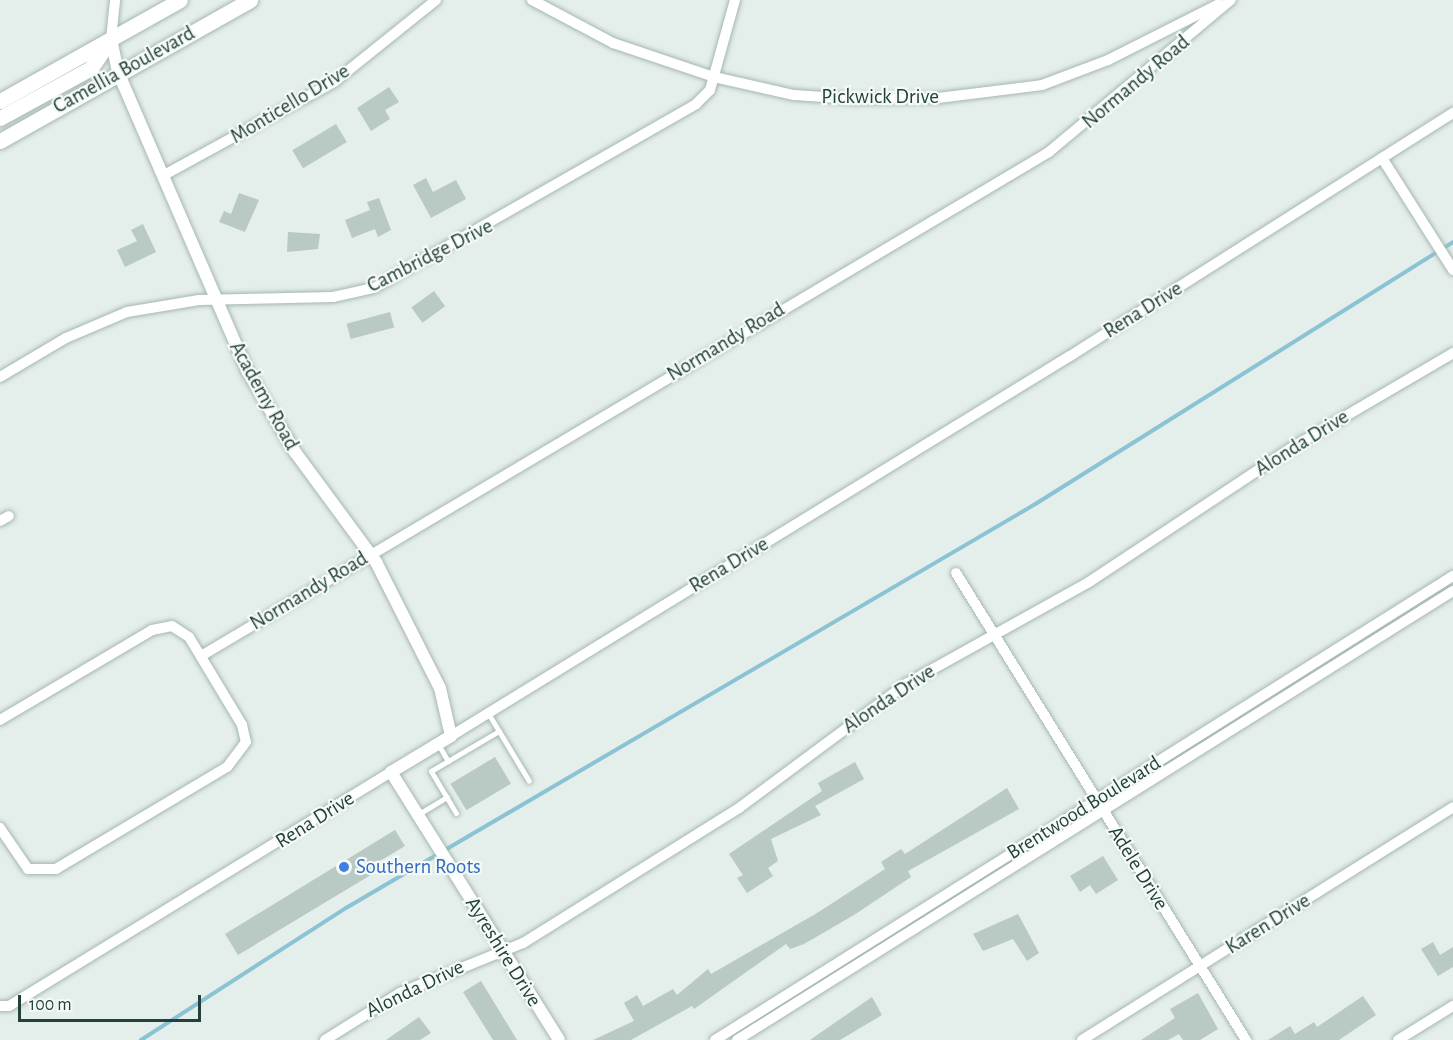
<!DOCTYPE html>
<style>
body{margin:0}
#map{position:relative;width:1453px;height:1040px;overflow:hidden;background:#e4eeea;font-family:"Alegreya Sans",sans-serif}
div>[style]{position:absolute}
.stream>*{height:4px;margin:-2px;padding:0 2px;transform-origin:2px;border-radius:2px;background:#8bc3d4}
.building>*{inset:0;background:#b9c9c4;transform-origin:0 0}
.roads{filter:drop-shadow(0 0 2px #a6b7b2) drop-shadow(0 0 2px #a6b7b2)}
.service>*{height:5px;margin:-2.5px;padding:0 2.5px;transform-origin:2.5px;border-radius:2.5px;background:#fff}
.minor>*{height:10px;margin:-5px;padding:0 5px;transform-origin:5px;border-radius:5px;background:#fff}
.tertiary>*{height:12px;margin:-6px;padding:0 6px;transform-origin:6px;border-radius:6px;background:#fff}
.secondary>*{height:15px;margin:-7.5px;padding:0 7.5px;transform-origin:7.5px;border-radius:7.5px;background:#fff}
.dots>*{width:16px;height:16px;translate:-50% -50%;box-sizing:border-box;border:3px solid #f5faf8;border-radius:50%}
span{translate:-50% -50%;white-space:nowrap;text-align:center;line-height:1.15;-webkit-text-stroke:4.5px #f5faf8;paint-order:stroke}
.street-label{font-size:21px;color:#23413b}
.shop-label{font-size:21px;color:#366cbe}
.left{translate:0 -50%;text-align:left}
.scale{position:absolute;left:18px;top:995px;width:183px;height:27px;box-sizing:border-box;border:3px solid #23413b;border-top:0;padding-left:8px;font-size:18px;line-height:21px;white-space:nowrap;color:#23413b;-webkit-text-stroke:4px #f5faf8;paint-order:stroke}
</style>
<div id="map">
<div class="stream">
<div style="left:141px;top:1040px;width:244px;rotate:-32.8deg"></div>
<div style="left:346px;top:908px;width:801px;rotate:-30.37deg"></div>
<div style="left:1037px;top:503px;width:491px;rotate:-32.1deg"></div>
</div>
<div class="building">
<div style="clip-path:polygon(389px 87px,399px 102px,385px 110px,390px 119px,371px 131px,357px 108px)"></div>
<div style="left:336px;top:124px;width:21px;height:51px;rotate:59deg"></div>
<div style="clip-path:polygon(426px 178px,433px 192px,456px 180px,466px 199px,431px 218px,413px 185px)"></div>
<div style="clip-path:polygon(239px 193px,259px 200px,245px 232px,219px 222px,224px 211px,231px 214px)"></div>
<div style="clip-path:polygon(379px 198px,391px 230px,378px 237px,375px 229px,352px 238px,345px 220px,370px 210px,367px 202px)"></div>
<div style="clip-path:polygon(143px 224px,156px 252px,125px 267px,117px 250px,137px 241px,131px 230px)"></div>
<div style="clip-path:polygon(288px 232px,320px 234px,318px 249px,287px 252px)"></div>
<div style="left:434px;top:291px;width:19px;height:28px;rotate:54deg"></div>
<div style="left:390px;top:312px;width:16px;height:45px;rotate:75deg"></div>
<div style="left:495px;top:757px;width:31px;height:52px;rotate:59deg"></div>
<div style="clip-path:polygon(855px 762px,864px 779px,815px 806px,821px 815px,771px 839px,778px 861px,768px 868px,773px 876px,747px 893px,737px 878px,743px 875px,729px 854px,822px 791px,818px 783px)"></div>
<div style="clip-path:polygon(1007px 788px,1019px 809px,908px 871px,911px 877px,854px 915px,804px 944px,790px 949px,786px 944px,694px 1009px,692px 1006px,631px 1040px,593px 1040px,634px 1021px,624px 1003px,637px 995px,643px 1006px,673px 989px,677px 995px,708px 969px,711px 974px,817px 913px,885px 869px,881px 862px,901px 849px,905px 854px)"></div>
<div style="clip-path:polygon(395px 830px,405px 846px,380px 861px,384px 867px,238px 955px,225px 934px)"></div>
<div style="clip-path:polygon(1103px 856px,1118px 880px,1096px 894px,1090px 885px,1080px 892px,1070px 876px)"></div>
<div style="clip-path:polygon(1018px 914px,1039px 953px,1027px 961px,1013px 939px,983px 951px,973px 934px)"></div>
<div style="clip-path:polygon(1433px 942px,1440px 955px,1453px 947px,1453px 967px,1438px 976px,1421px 949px)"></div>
<div style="clip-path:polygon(481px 981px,517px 1040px,493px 1040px,463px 992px)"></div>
<div style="clip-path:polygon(1198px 993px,1218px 1029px,1200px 1040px,1183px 1040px,1179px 1034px,1168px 1040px,1141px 1040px,1175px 1018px,1170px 1009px)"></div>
<div style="clip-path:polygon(1363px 996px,1376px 1015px,1339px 1040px,1268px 1040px,1290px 1026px,1295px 1034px,1314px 1022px,1317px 1027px)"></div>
<div style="clip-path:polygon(872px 997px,882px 1015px,840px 1040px,810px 1040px)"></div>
<div style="clip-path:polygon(419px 1017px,431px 1033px,420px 1040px,386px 1040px)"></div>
</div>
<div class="roads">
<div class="service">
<div style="left:488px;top:713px;width:79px;rotate:58.9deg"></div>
<div style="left:438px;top:744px;width:20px;rotate:60deg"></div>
<div style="left:456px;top:813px;width:49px;rotate:-120.8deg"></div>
<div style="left:431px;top:771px;width:79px;rotate:-30.5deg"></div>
<div style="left:417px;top:815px;width:35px;rotate:-31deg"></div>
</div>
<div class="minor">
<div style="left:532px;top:0;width:92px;rotate:28deg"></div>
<div style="left:613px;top:43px;width:107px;rotate:18.6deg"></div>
<div style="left:714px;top:77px;width:82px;rotate:12.7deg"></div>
<div style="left:794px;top:95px;width:60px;rotate:3.8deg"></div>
<div style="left:854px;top:99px;width:84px;rotate:-0.7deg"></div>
<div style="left:938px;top:98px;width:105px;rotate:-7.1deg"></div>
<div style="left:1042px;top:85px;width:71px;rotate:-20.7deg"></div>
<div style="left:1108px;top:60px;width:124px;rotate:-26.8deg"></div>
<div style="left:111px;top:39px;width:39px;rotate:-84deg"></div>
<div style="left:1382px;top:158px;width:133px;rotate:57.6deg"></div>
<div style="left:166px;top:174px;width:192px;rotate:-28.7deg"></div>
<div style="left:334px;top:82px;width:131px;rotate:-38.8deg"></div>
<div style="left:0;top:377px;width:77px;rotate:-30.6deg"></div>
<div style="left:66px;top:338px;width:66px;rotate:-23.1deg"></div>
<div style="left:127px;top:312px;width:73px;rotate:-9.5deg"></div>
<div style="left:199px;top:300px;width:134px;rotate:-1.3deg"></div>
<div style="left:333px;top:297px;width:42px;rotate:-12.4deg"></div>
<div style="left:374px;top:288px;width:371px;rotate:-29.7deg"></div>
<div style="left:696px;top:104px;width:20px;rotate:-45deg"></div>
<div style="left:710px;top:90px;width:93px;rotate:-74.5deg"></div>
<div style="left:0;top:521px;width:10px;rotate:-29deg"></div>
<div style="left:956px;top:573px;width:550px;rotate:58.16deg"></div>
<div style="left:201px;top:656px;width:986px;rotate:-30.72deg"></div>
<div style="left:1049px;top:152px;width:237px;rotate:-39.9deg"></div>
<div style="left:0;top:720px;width:177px;rotate:-30.6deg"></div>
<div style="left:152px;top:630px;width:20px;rotate:-11deg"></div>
<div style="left:172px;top:626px;width:20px;rotate:33deg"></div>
<div style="left:189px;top:637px;width:103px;rotate:58.9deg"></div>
<div style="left:242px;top:725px;width:17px;rotate:77deg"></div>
<div style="left:246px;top:742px;width:31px;rotate:127deg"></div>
<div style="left:227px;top:767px;width:199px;rotate:149.2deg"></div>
<div style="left:56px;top:869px;width:28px;rotate:180deg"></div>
<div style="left:28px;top:869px;width:50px;rotate:-124.3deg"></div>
<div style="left:451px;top:736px;width:726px;rotate:-31.55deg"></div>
<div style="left:1070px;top:356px;width:454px;rotate:-32.4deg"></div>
<div style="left:0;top:1006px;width:9px"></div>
<div style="left:9px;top:1006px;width:448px;rotate:-31.5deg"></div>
<div style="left:325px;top:1040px;width:89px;rotate:-32.1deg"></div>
<div style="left:400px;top:993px;width:133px;rotate:-22.1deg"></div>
<div style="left:523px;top:943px;width:255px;rotate:-32deg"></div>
<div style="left:739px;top:808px;width:208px;rotate:-36.6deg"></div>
<div style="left:906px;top:684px;width:210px;rotate:-29.1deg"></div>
<div style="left:1089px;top:582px;width:245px;rotate:-33.5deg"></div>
<div style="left:1293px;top:447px;width:186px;rotate:-30.4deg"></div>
<div style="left:715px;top:1040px;width:872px;rotate:-32.16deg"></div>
<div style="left:737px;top:1040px;width:845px;rotate:-32.09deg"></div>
<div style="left:1082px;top:1040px;width:438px;rotate:-32.1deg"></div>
<div style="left:1398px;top:1040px;width:65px;rotate:-31.7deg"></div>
</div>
<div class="tertiary">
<div style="left:111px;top:39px;width:34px;rotate:78deg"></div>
<div style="left:118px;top:72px;width:327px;rotate:66.6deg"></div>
<div style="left:248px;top:372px;width:93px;rotate:59.6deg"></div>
<div style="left:295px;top:452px;width:137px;rotate:53.6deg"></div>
<div style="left:376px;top:562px;width:141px;rotate:63.1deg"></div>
<div style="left:440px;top:688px;width:49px;rotate:77.1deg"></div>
<div style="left:451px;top:736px;width:70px;rotate:149deg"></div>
<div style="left:391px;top:772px;width:316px;rotate:57.9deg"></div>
</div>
<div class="secondary">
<div style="left:0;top:101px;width:206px;rotate:-29.3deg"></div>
<div style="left:0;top:118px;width:104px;rotate:-28.8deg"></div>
<div style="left:91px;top:68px;width:32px;rotate:-56deg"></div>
<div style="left:0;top:141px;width:287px;rotate:-29.4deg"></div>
</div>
</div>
<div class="dots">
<div style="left:344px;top:867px;background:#3f7fe0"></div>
</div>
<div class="street-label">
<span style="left:124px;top:70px;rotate:-29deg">Camellia Boulevard</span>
<span style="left:1136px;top:82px;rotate:-40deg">Normandy Road</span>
<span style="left:880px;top:97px">Pickwick Drive</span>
<span style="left:290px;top:104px;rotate:-31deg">Monticello Drive</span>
<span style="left:430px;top:256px;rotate:-27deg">Cambridge Drive</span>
<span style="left:1143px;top:310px;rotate:-32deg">Rena Drive</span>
<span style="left:726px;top:342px;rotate:-31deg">Normandy Road</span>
<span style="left:264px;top:396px;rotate:61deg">Academy Road</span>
<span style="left:1302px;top:443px;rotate:-32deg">Alonda Drive</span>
<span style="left:729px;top:565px;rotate:-31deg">Rena Drive</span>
<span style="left:309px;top:591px;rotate:-31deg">Normandy Road</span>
<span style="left:889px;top:699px;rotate:-34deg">Alonda Drive</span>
<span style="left:1084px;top:808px;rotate:-32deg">Brentwood Boulevard</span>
<span style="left:315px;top:820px;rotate:-32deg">Rena Drive</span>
<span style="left:1138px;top:868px;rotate:58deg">Adele Drive</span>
<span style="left:1268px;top:924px;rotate:-32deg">Karen Drive</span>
<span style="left:503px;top:952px;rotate:58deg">Ayreshire Drive</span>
<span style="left:415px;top:989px;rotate:-26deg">Alonda Drive</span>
</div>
<div class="shop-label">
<span class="left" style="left:356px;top:867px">Southern Roots</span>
</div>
<div class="scale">100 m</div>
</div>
